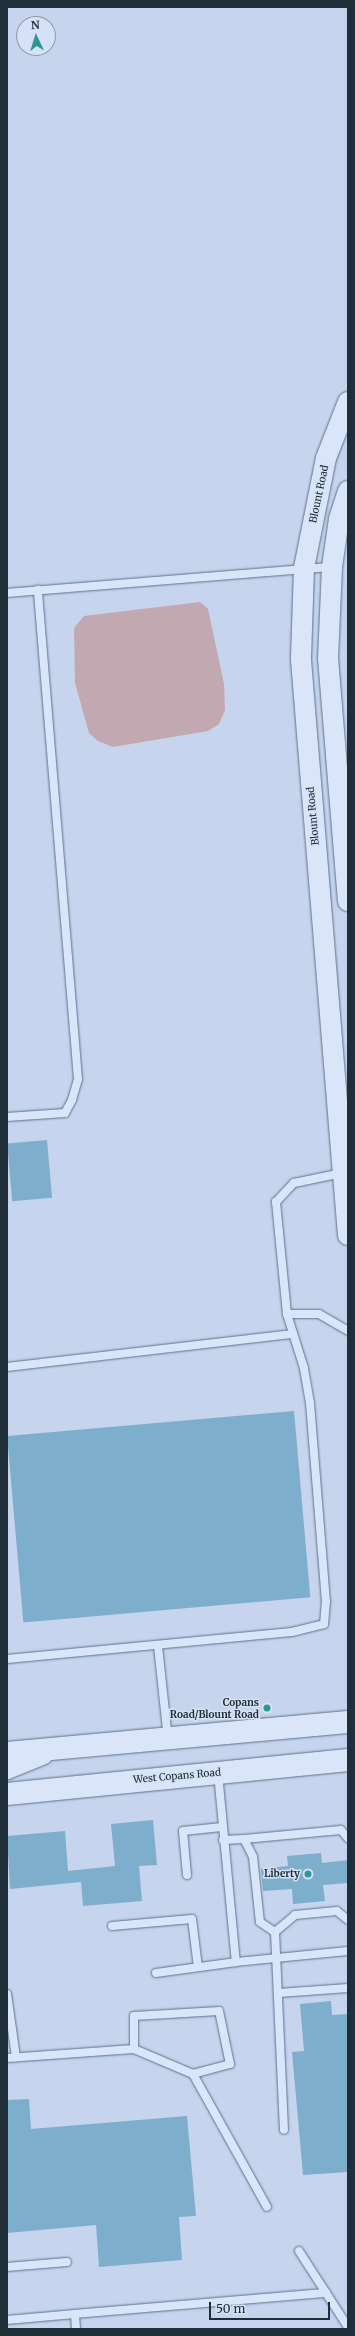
<!DOCTYPE html>
<style>
body{margin:0}
#map{position:relative;width:355px;height:2336px;overflow:hidden;background:#c7d4ee;font-family:Merriweather,serif}
div>[style]{position:absolute}
.water>*{inset:0;background:#c2a8b1}
.building>*{inset:0;background:#7daecb;transform-origin:0 0}
.roads{filter:drop-shadow(0 0 1px #5c738a) drop-shadow(0 0 1px #5c738a)}
.service>*{height:8px;margin:-4px;padding:0 4px;transform-origin:4px;border-radius:4px;background:#dae5f9}
.tertiary>*{height:20px;margin:-10px;padding:0 10px;transform-origin:10px;border-radius:10px;background:#dae5f9}
.secondary>*{height:22px;margin:-11px;padding:0 11px;transform-origin:11px;border-radius:11px;background:#dae5f9}
.dots>*{width:11px;height:11px;translate:-50% -50%;box-sizing:border-box;border:2px solid #d6e1f5;border-radius:50%}
span{translate:-50% -50%;white-space:nowrap;text-align:center;line-height:1.15;-webkit-text-stroke:3px #d6e1f5;paint-order:stroke}
.street-label{font-size:10px;color:#202e3a}
.poi-label{font-size:10px;color:#202e3a;font-weight:700}
.right{translate:-100% -50%;text-align:right}
.frame{position:absolute;inset:0;border:8px solid #202e3a;pointer-events:none}
.north{position:absolute;left:16px;top:16px;width:40px;height:40px;box-sizing:border-box;background:#d6e1f5;border:1px solid #8d99aa;border-radius:50%;rotate:356deg;font-size:11px;font-weight:700;line-height:16px;text-align:center;color:#202e3a}
.north::after{content:'';display:block;margin:auto;width:14px;height:18px;background:#2d9893;clip-path:polygon(50% 0,100% 100%,50% 72%,0 100%)}
.scale{position:absolute;left:209px;top:2302px;width:121px;height:18px;box-sizing:border-box;border:2px solid #202e3a;border-top:0;padding-left:5px;font-size:12px;line-height:14px;white-space:nowrap;color:#202e3a;-webkit-text-stroke:3px #d6e1f5;paint-order:stroke}
</style>
<div id="map">
<div class="water">
<div style="clip-path:polygon(200px 602px,208px 609px,224px 684px,225px 710px,219px 724px,208px 731px,113px 747px,98px 741px,89px 733px,75px 683px,74px 628px,84px 616px)"></div>
</div>
<div class="building">
<div style="left:47px;top:1140px;width:58px;height:40px;rotate:85deg"></div>
<div style="left:294px;top:1411px;width:187px;height:288px;rotate:85deg"></div>
<div style="clip-path:polygon(153px 1820px,157px 1865px,139px 1866px,142px 1901px,83px 1906px,81px 1882px,10px 1889px,7px 1836px,65px 1831px,68px 1871px,115px 1866px,111px 1824px)"></div>
<div style="clip-path:polygon(321px 1853px,322px 1863px,348px 1860px,348px 1883px,323px 1885px,325px 1901px,293px 1904px,292px 1889px,263px 1891px,261px 1869px,288px 1866px,287px 1856px)"></div>
<div style="clip-path:polygon(331px 2001px,332px 2015px,348px 2014px,348px 2172px,303px 2175px,292px 2052px,304px 2051px,300px 2004px)"></div>
<div style="clip-path:polygon(29px 2099px,31px 2129px,187px 2116px,196px 2216px,179px 2217px,182px 2260px,99px 2267px,96px 2225px,7px 2233px,7px 2100px)"></div>
</div>
<div class="roads">
<div class="service">
<div style="left:7px;top:593px;width:326px;rotate:-4.6deg"></div>
<div style="left:7px;top:1117px;width:58px;rotate:-3.9deg"></div>
<div style="left:65px;top:1113px;width:15px;rotate:-62deg"></div>
<div style="left:72px;top:1100px;width:22px;rotate:-74deg"></div>
<div style="left:78px;top:1079px;width:491px;rotate:-94.7deg"></div>
<div style="left:287px;top:1314px;width:32px"></div>
<div style="left:319px;top:1314px;width:34px;rotate:30deg"></div>
<div style="left:7px;top:1367px;width:288px;rotate:-6.6deg"></div>
<div style="left:158px;top:1646px;width:94px;rotate:83.9deg"></div>
<div style="left:7px;top:1659px;width:286px;rotate:-5.4deg"></div>
<div style="left:292px;top:1632px;width:33px;rotate:-14deg"></div>
<div style="left:324px;top:1624px;width:22px;rotate:-85deg"></div>
<div style="left:326px;top:1602px;width:200px;rotate:-94.6deg"></div>
<div style="left:310px;top:1403px;width:36px;rotate:-100deg"></div>
<div style="left:304px;top:1368px;width:57px;rotate:-107.5deg"></div>
<div style="left:287px;top:1314px;width:113px;rotate:-95.6deg"></div>
<div style="left:276px;top:1202px;width:26px;rotate:-47deg"></div>
<div style="left:294px;top:1183px;width:49px;rotate:-11.8deg"></div>
<div style="left:218px;top:1773px;width:190px;rotate:84.6deg"></div>
<div style="left:236px;top:1962px;width:113px;rotate:-5.6deg"></div>
<div style="left:244px;top:1839px;width:97px;rotate:-5.3deg"></div>
<div style="left:341px;top:1830px;width:11px;rotate:49deg"></div>
<div style="left:223px;top:1840px;width:21px;rotate:-3deg"></div>
<div style="left:244px;top:1839px;width:20px;rotate:63deg"></div>
<div style="left:253px;top:1857px;width:65px;rotate:83.9deg"></div>
<div style="left:260px;top:1922px;width:18px;rotate:34deg"></div>
<div style="left:275px;top:1932px;width:198px;rotate:87.4deg"></div>
<div style="left:187px;top:1875px;width:44px;rotate:-95.2deg"></div>
<div style="left:183px;top:1831px;width:39px;rotate:-6deg"></div>
<div style="left:112px;top:1926px;width:80px;rotate:-5deg"></div>
<div style="left:192px;top:1919px;width:48px;rotate:82.9deg"></div>
<div style="left:275px;top:1932px;width:26px;rotate:-40deg"></div>
<div style="left:295px;top:1915px;width:42px;rotate:-5.4deg"></div>
<div style="left:337px;top:1911px;width:14px;rotate:39deg"></div>
<div style="left:156px;top:1973px;width:81px;rotate:-7.8deg"></div>
<div style="left:279px;top:1993px;width:69px;rotate:-4.1deg"></div>
<div style="left:7px;top:1994px;width:64px;rotate:81.9deg"></div>
<div style="left:134px;top:2049px;width:33px;rotate:-90deg"></div>
<div style="left:134px;top:2016px;width:85px;rotate:-3.4deg"></div>
<div style="left:219px;top:2011px;width:54px;rotate:78.3deg"></div>
<div style="left:230px;top:2064px;width:38px;rotate:165deg"></div>
<div style="left:7px;top:2058px;width:127px;rotate:-4.1deg"></div>
<div style="left:134px;top:2049px;width:64px;rotate:23deg"></div>
<div style="left:193px;top:2074px;width:152px;rotate:60.9deg"></div>
<div style="left:299px;top:2251px;width:90px;rotate:57.2deg"></div>
<div style="left:7px;top:2267px;width:60px;rotate:-4.8deg"></div>
<div style="left:7px;top:2320px;width:68px;rotate:-5deg"></div>
<div style="left:76px;top:2329px;width:15px;rotate:-94deg"></div>
<div style="left:75px;top:2314px;width:252px;rotate:-4.8deg"></div>
</div>
<div class="tertiary">
<div style="left:348px;top:402px;width:60px;rotate:111.4deg"></div>
<div style="left:326px;top:458px;width:112px;rotate:101.3deg"></div>
<div style="left:304px;top:568px;width:92px;rotate:91.9deg"></div>
<div style="left:301px;top:660px;width:577px;rotate:85.33deg"></div>
<div style="left:348px;top:491px;width:29px;rotate:108deg"></div>
<div style="left:339px;top:519px;width:49px;rotate:98.3deg"></div>
<div style="left:332px;top:567px;width:91px;rotate:92.5deg"></div>
<div style="left:328px;top:658px;width:244px;rotate:85.3deg"></div>
</div>
<div class="secondary">
<div style="left:7px;top:1753px;width:342px;rotate:-5.2deg"></div>
<div style="left:7px;top:1768px;width:38px;rotate:-22deg"></div>
<div style="left:7px;top:1794px;width:343px;rotate:-5.7deg"></div>
</div>
</div>
<div class="dots">
<div style="left:267px;top:1708px;background:#2d9893"></div>
<div style="left:308px;top:1874px;background:#2d9893"></div>
</div>
<div class="street-label">
<span style="left:319px;top:494px;rotate:-78deg">Blount Road</span>
<span style="left:313px;top:816px;rotate:-95deg">Blount Road</span>
<span style="left:177px;top:1776px;rotate:-5deg">West Copans Road</span>
</div>
<div class="poi-label">
<span class="right" style="left:259px;top:1708px">Copans<br>Road/Blount Road</span>
<span class="right" style="left:300px;top:1874px">Liberty</span>
</div>
<div class="frame"></div>
<div class="north">N</div>
<div class="scale">50 m</div>
</div>
